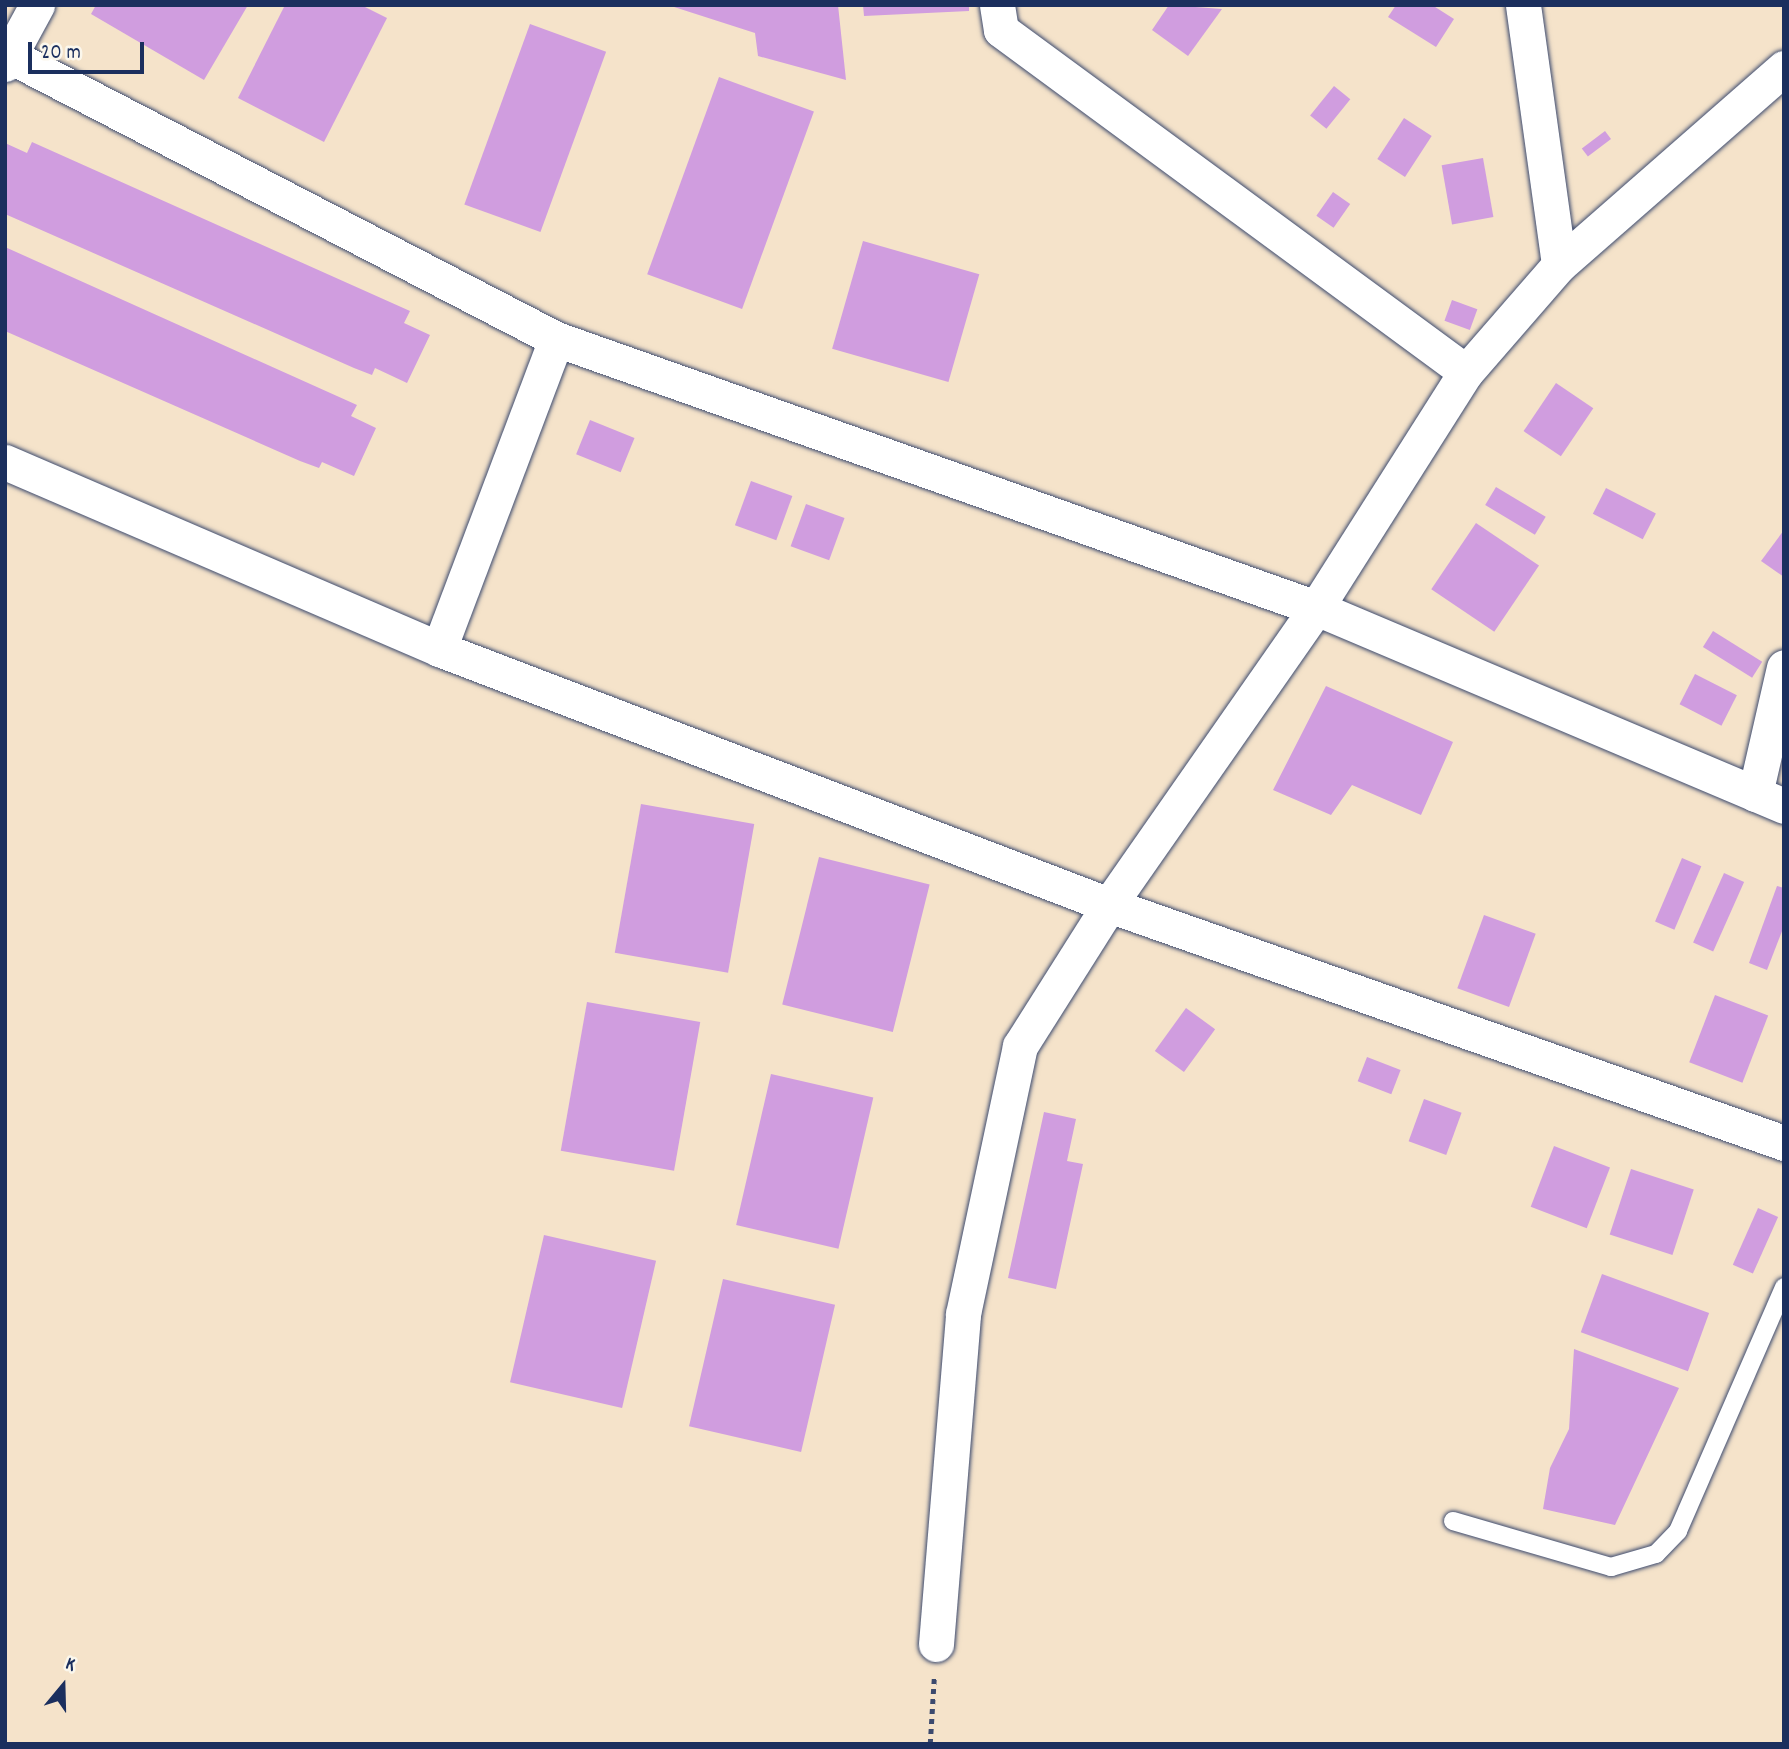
<!DOCTYPE html>
<style>
body{margin:0}
#map{position:relative;width:1789px;height:1749px;overflow:hidden;background:#f5e3ca;font-family:Dekko,sans-serif}
div>[style]{position:absolute}
.building>*{inset:0;background:#d09ddf;transform-origin:0 0}
.path>*{height:4.5px;margin-top:-2.25px;transform-origin:0;background:repeating-linear-gradient(90deg,#3c4a6e 0 5px,transparent 0 10px)}
.roads{filter:drop-shadow(0 0 2px #3c4a6e) drop-shadow(0 0 2px #3c4a6e)}
.lane>*{height:18px;margin:-9px;padding:0 9px;transform-origin:9px;border-radius:9px;background:#fff}
.street>*{height:35px;margin:-17.5px;padding:0 17.5px;transform-origin:17.5px;border-radius:17.5px;background:#fff}
span{translate:-50% -50%;white-space:nowrap;text-align:center;line-height:1.15;-webkit-text-stroke:5px #fbf7ec;paint-order:stroke}
.frame{position:absolute;inset:0;border:7px solid #1b2f5e;pointer-events:none}
.north{position:absolute;left:28px;top:1651px;width:70px;height:70px;-webkit-text-stroke:5px #fbf7ec;paint-order:stroke;rotate:19deg;font-size:19px;font-weight:700;line-height:28px;text-align:center;color:#1b2f5e}
.north::after{content:'';display:block;margin:auto;width:24px;height:32px;background:#1b2f5e;clip-path:polygon(50% 0,100% 100%,50% 72%,0 100%)}
.scale{position:absolute;left:28px;top:42px;width:116px;height:32px;box-sizing:border-box;border:4px solid #1b2f5e;border-top:0;padding-left:9px;font-size:21px;line-height:24px;white-space:nowrap;color:#1b2f5e;-webkit-text-stroke:5px #fbf7ec;paint-order:stroke}
</style>
<div id="map">
<div class="building">
<div style="clip-path:polygon(96px 5px,248px 5px,204px 80px,91px 14px)"></div>
<div style="clip-path:polygon(285px 5px,361px 5px,387px 18px,324px 142px,238px 98px)"></div>
<div style="clip-path:polygon(838px 5px,846px 80px,758px 56px,755px 33px,671px 6px)"></div>
<div style="clip-path:polygon(863px 5px,969px 5px,969px 11px,864px 16px)"></div>
<div style="clip-path:polygon(1169px 5px,1222px 9px,1188px 56px,1152px 30px)"></div>
<div style="clip-path:polygon(1396px 5px,1432px 5px,1454px 19px,1436px 47px,1388px 17px)"></div>
<div style="left:530px;top:24px;width:81px;height:192px;rotate:20deg"></div>
<div style="left:719px;top:77px;width:101px;height:210px;rotate:20deg"></div>
<div style="left:1334px;top:86px;width:21px;height:38px;rotate:39deg"></div>
<div style="left:1404px;top:118px;width:33px;height:49px;rotate:33deg"></div>
<div style="left:1605px;top:131px;width:10px;height:29px;rotate:53deg"></div>
<div style="clip-path:polygon(32px 142px,410px 311px,404px 323px,430px 335px,407px 383px,375px 368px,372px 375px,354px 368px,5px 214px,5px 143px,27px 153px)"></div>
<div style="left:1483px;top:158px;width:60px;height:42px;rotate:80deg"></div>
<div style="left:1333px;top:192px;width:21px;height:29px;rotate:35deg"></div>
<div style="left:863px;top:241px;width:121px;height:112px;rotate:16deg"></div>
<div style="clip-path:polygon(5px 247px,357px 405px,351px 416px,376px 428px,354px 476px,322px 462px,319px 468px,300px 461px,5px 331px)"></div>
<div style="left:1452px;top:300px;width:27px;height:22px;rotate:20deg"></div>
<div style="left:1556px;top:383px;width:45px;height:58px;rotate:34deg"></div>
<div style="left:590px;top:420px;width:48px;height:37px;rotate:22deg"></div>
<div style="left:751px;top:481px;width:44px;height:47px;rotate:20deg"></div>
<div style="left:1496px;top:487px;width:58px;height:21px;rotate:31deg"></div>
<div style="left:1606px;top:488px;width:56px;height:29px;rotate:27deg"></div>
<div style="left:806px;top:504px;width:41px;height:45px;rotate:20deg"></div>
<div style="left:1476px;top:523px;width:76px;height:80px;rotate:34deg"></div>
<div style="clip-path:polygon(1784px 530px,1784px 577px,1761px 561px)"></div>
<div style="left:1713px;top:631px;width:58px;height:19px;rotate:32deg"></div>
<div style="left:1695px;top:674px;width:47px;height:34px;rotate:27deg"></div>
<div style="clip-path:polygon(1326px 686px,1453px 742px,1421px 815px,1352px 785px,1331px 815px,1273px 790px)"></div>
<div style="left:641px;top:804px;width:115px;height:151px;rotate:10deg"></div>
<div style="left:819px;top:857px;width:114px;height:152px;rotate:14deg"></div>
<div style="left:1682px;top:858px;width:21px;height:69px;rotate:23deg"></div>
<div style="left:1724px;top:873px;width:22px;height:76px;rotate:24deg"></div>
<div style="clip-path:polygon(1777px 886px,1784px 888px,1784px 926px,1767px 970px,1749px 963px)"></div>
<div style="left:1484px;top:915px;width:55px;height:78px;rotate:20deg"></div>
<div style="left:1715px;top:995px;width:57px;height:72px;rotate:21deg"></div>
<div style="left:587px;top:1002px;width:115px;height:151px;rotate:10deg"></div>
<div style="left:1186px;top:1008px;width:36px;height:53px;rotate:36deg"></div>
<div style="left:1367px;top:1057px;width:36px;height:26px;rotate:21deg"></div>
<div style="left:771px;top:1074px;width:105px;height:155px;rotate:13deg"></div>
<div style="left:1424px;top:1099px;width:40px;height:45px;rotate:20deg"></div>
<div style="clip-path:polygon(1044px 1112px,1076px 1119px,1067px 1161px,1083px 1164px,1056px 1289px,1008px 1278px)"></div>
<div style="left:1554px;top:1146px;width:60px;height:65px;rotate:21deg"></div>
<div style="left:1631px;top:1169px;width:66px;height:69px;rotate:18deg"></div>
<div style="left:1758px;top:1208px;width:22px;height:62px;rotate:24deg"></div>
<div style="left:544px;top:1235px;width:115px;height:151px;rotate:13deg"></div>
<div style="left:1602px;top:1274px;width:114px;height:62px;rotate:20deg"></div>
<div style="left:723px;top:1279px;width:115px;height:151px;rotate:13deg"></div>
<div style="clip-path:polygon(1574px 1349px,1679px 1388px,1615px 1525px,1543px 1509px,1550px 1468px,1569px 1429px)"></div>
</div>
<div class="path">
<div style="left:930px;top:1744px;width:66px;rotate:-86.5deg"></div>
</div>
<div class="roads">
<div class="lane">
<div style="left:1453px;top:1521px;width:165px;rotate:16.2deg"></div>
<div style="left:1611px;top:1567px;width:47px;rotate:-16.1deg"></div>
<div style="left:1656px;top:1554px;width:32px;rotate:-46deg"></div>
<div style="left:1678px;top:1531px;width:266px;rotate:-66.5deg"></div>
</div>
<div class="street">
<div style="left:997px;top:5px;width:25px;rotate:81deg"></div>
<div style="left:1001px;top:30px;width:577px;rotate:36.33deg"></div>
<div style="left:1523px;top:5px;width:262px;rotate:82.1deg"></div>
<div style="left:10px;top:56px;width:615px;rotate:27.4deg"></div>
<div style="left:556px;top:339px;width:806px;rotate:19.49deg"></div>
<div style="left:1316px;top:608px;width:508px;rotate:22.93deg"></div>
<div style="left:5px;top:64px;width:67px;rotate:-61.5deg"></div>
<div style="left:5px;top:462px;width:473px;rotate:23.3deg"></div>
<div style="left:439px;top:649px;width:717px;rotate:20.91deg"></div>
<div style="left:1109px;top:905px;width:716px;rotate:19.42deg"></div>
<div style="left:439px;top:649px;width:331px;rotate:-69.3deg"></div>
<div style="left:1755px;top:794px;width:130px;rotate:-77.1deg"></div>
<div style="left:936px;top:1644px;width:331px;rotate:-85.3deg"></div>
<div style="left:963px;top:1314px;width:274px;rotate:-78deg"></div>
<div style="left:1020px;top:1046px;width:167px;rotate:-57.7deg"></div>
<div style="left:1109px;top:905px;width:362px;rotate:-55.1deg"></div>
<div style="left:1316px;top:608px;width:280px;rotate:-57.6deg"></div>
<div style="left:1466px;top:372px;width:142px;rotate:-49deg"></div>
<div style="left:1559px;top:265px;width:299px;rotate:-41.2deg"></div>
</div>
</div>
<div class="frame"></div>
<div class="north">K</div>
<div class="scale">20 m</div>
</div>
